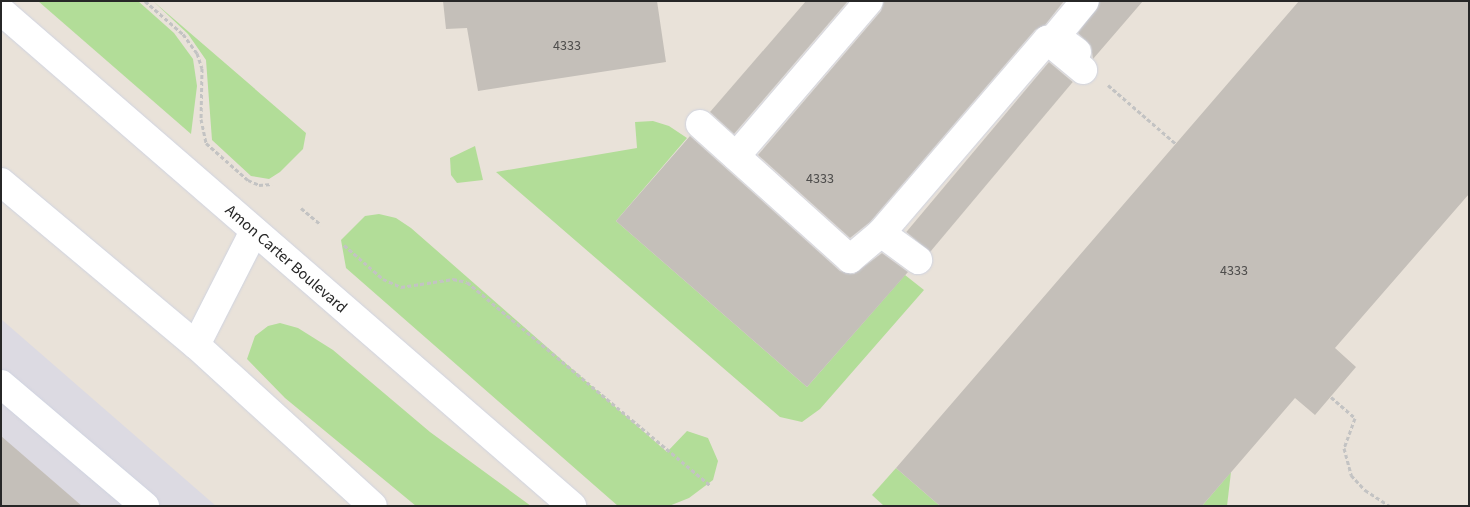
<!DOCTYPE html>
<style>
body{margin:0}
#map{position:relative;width:1470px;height:507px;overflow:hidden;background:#e9e2d9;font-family:"Source Sans 3",sans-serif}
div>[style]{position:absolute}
.industrial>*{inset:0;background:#dcdae2}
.green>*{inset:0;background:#b2dd98}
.building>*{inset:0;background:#c4bfb9;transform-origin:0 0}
.path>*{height:3px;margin-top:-1.5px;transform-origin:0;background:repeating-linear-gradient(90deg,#c3c3c3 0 4px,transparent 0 6.5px)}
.roads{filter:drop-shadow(0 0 1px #cfd3e0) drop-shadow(0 0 1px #cfd3e0)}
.minor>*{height:28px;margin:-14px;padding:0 14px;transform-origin:14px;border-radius:14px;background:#fff}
span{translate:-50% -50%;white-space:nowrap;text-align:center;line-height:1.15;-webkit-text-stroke:4.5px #fff;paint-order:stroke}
.number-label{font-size:14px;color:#4e4d4c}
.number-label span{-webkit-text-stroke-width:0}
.street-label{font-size:16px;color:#272727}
.frame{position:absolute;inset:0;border:2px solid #272727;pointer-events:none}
</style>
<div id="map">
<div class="industrial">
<div style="clip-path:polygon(1px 319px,216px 506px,1px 506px)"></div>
</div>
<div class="green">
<div style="clip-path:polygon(38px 1px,138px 1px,174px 33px,193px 59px,197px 86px,191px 134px)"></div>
<div style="clip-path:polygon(153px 1px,306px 133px,303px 149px,280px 172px,269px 179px,251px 176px,212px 140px,206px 60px,188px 34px)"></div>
<div style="clip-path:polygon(653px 121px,669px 126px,687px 138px,616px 221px,807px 387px,905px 275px,924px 290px,820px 409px,802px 422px,780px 417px,496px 172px,637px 148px,635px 122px)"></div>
<div style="clip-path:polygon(475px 146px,483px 180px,457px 183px,451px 175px,450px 158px)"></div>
<div style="clip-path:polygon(379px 214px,396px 218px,411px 228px,667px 452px,687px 431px,708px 438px,718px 461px,713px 480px,689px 498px,669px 506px,618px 506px,346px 268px,341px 240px,365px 216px)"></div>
<div style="clip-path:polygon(280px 323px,298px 328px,333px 350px,430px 432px,531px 506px,416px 506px,285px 398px,247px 359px,255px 336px,268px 326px)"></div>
<div style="clip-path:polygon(896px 468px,940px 506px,884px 506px,872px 495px)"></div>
<div style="clip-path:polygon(1231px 472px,1227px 506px,1202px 506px)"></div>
</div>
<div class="building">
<div style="clip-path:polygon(443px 1px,657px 1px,666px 62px,478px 91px,467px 28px,446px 29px)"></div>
<div style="clip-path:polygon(806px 1px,848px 1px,734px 134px,710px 112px)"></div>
<div style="clip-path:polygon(884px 1px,1064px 1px,1045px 25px,1035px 30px,870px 222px,850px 238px,758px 155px,881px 11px)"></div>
<div style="clip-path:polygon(1100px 1px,1143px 1px,1093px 59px,1091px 46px,1078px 33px)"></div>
<div style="clip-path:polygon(1299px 1px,1469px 1px,1469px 194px,1335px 348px,1356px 367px,1315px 415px,1295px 398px,1202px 506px,940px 506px,896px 468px)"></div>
<div style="left:1049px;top:62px;width:31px;height:222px;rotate:40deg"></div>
<div style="clip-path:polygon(690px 136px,840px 271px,854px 274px,882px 253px,908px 272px,807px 387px,616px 221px)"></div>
<div style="clip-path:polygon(1px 436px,82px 506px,1px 506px)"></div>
</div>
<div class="path">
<div style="left:145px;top:1px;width:50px;rotate:41deg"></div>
<div style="left:183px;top:34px;width:24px;rotate:54deg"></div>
<div style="left:197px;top:53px;width:16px;rotate:72deg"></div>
<div style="left:202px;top:68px;width:51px;rotate:91.1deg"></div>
<div style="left:201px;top:119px;width:25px;rotate:78deg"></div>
<div style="left:206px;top:143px;width:56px;rotate:41.4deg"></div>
<div style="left:248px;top:180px;width:12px;rotate:24deg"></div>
<div style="left:259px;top:185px;width:13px;rotate:-4deg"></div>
<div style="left:1108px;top:85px;width:90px;rotate:40.9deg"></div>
<div style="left:301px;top:208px;width:26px;rotate:40deg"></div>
<div style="left:344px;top:245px;width:52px;rotate:41.1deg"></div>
<div style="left:383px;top:279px;width:20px;rotate:24deg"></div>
<div style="left:401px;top:287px;width:53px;rotate:-8.7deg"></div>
<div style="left:453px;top:279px;width:14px;rotate:12deg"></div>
<div style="left:467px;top:282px;width:318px;rotate:39.9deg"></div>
<div style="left:1331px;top:397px;width:32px;rotate:41deg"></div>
<div style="left:1355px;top:418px;width:32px;rotate:110deg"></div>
<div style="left:1344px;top:448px;width:28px;rotate:75deg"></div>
<div style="left:1351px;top:475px;width:21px;rotate:47deg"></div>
<div style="left:1365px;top:490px;width:30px;rotate:33deg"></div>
<div style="left:1403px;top:506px;width:1px"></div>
</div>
<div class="roads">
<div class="minor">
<div style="left:1px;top:11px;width:756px;rotate:40.92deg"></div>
<div style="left:1077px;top:52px;width:26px;rotate:-143deg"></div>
<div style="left:1056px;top:36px;width:45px;rotate:-50.4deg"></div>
<div style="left:700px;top:124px;width:202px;rotate:42deg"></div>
<div style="left:850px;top:259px;width:40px;rotate:-40deg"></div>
<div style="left:881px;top:233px;width:46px;rotate:36.1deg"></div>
<div style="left:736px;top:156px;width:204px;rotate:-49.4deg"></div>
<div style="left:1px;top:182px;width:254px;rotate:39.9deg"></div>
<div style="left:196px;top:345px;width:239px;rotate:42.3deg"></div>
<div style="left:881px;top:233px;width:255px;rotate:-49.3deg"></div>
<div style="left:1047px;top:40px;width:47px;rotate:39.8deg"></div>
<div style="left:196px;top:345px;width:128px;rotate:-63deg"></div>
<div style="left:1px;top:384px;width:189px;rotate:40.3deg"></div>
</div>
</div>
<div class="number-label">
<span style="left:567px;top:46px">4333</span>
<span style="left:820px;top:179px">4333</span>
<span style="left:1234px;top:271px">4333</span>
</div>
<div class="street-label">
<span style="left:286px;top:259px;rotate:41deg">Amon Carter Boulevard</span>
</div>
<div class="frame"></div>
</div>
